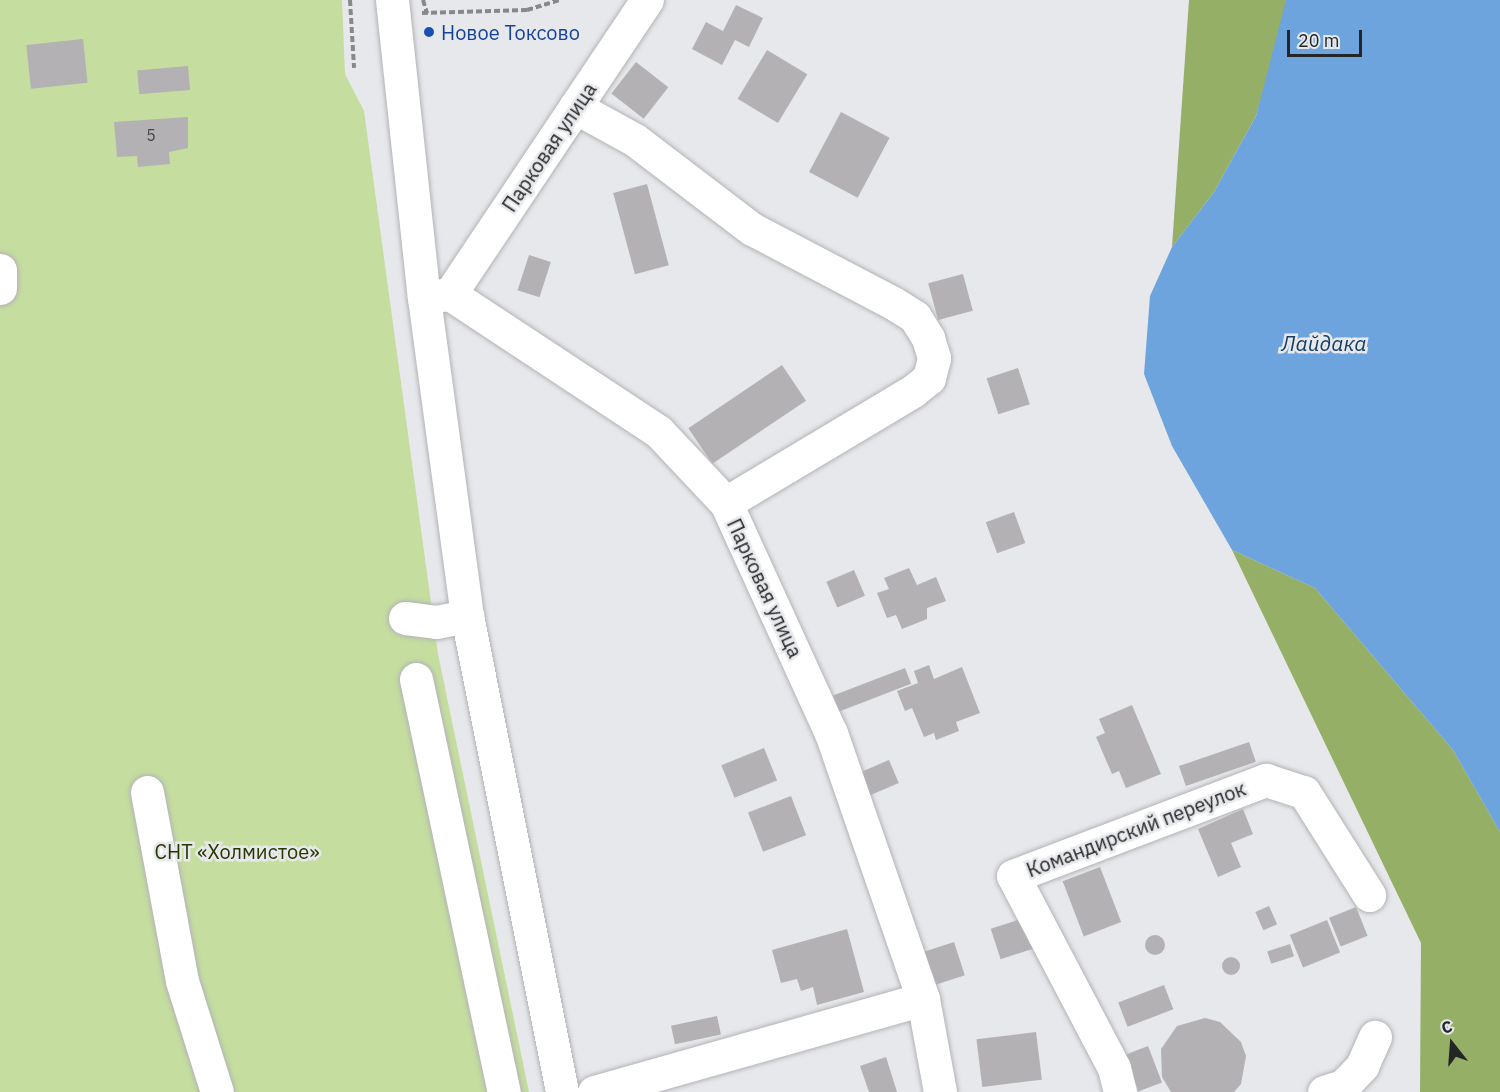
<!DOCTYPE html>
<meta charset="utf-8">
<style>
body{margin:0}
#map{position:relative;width:1500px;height:1092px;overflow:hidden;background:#e7e8eb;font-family:"IBM Plex Sans",sans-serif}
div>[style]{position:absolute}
.green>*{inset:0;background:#c5dd9f}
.forest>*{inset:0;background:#95af67}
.water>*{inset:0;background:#6da4dd}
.building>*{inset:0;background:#b3b1b4;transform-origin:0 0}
.round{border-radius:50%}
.path>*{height:4px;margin-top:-2px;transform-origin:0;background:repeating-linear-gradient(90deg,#87888a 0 6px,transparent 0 9px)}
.roads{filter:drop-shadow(0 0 2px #b2b3b6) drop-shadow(0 0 2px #b2b3b6)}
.minor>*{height:33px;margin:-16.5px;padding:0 16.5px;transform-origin:16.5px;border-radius:16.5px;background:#fff}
.major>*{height:33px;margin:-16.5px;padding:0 16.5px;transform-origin:16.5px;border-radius:16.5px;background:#fff}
.dots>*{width:16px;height:16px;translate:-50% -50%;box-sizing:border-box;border:3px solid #e7e8eb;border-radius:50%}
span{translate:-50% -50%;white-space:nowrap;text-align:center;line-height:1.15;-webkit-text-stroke:5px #e7e8eb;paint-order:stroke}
.number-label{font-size:16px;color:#48484a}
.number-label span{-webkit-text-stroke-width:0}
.transit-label{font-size:20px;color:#164399}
.left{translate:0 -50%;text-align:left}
.street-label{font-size:20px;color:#242526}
.park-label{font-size:20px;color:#273700}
.water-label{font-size:21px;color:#163e64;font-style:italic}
.north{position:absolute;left:1422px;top:1014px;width:60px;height:60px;-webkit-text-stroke:4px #e7e8eb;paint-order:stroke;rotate:343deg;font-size:16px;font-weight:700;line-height:24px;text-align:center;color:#242526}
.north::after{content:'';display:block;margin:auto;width:21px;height:27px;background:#242526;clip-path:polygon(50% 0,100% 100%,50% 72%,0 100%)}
.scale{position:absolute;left:1287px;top:30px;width:75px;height:27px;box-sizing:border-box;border:3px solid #242526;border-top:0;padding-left:8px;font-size:18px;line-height:21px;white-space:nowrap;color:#242526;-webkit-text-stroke:4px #e7e8eb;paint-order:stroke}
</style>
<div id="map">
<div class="green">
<div style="clip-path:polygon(0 0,342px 0,345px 74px,364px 111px,438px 654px,529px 1092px,0 1092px)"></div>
</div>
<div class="forest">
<div style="clip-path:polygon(1189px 0,1286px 0,1285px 18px,1256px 116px,1214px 192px,1172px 247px)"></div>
<div style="clip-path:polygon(1232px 550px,1315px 588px,1453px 750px,1500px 832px,1500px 1092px,1420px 1092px,1421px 943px)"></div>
</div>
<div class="water">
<div style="clip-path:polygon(1286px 0,1500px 0,1500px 832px,1453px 750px,1315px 588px,1232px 550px,1172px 446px,1144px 374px,1150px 296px,1172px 247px,1214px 192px,1256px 116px)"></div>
</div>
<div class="building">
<div style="clip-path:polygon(736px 5px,763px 18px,749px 47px,735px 40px,722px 65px,692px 49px,706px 22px,723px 31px)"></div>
<div style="left:83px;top:39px;width:44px;height:57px;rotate:84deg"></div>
<div style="left:767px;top:50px;width:47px;height:57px;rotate:31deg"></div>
<div style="left:636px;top:62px;width:41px;height:40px;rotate:38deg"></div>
<div style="left:188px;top:66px;width:24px;height:51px;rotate:85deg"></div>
<div style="left:841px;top:112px;width:55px;height:68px;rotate:28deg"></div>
<div style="clip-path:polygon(188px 117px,188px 148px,169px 152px,170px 164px,138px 167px,137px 156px,117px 157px,114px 122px)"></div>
<div style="left:647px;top:184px;width:84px;height:35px;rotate:75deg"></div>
<div style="left:529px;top:255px;width:23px;height:37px;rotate:18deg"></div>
<div style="left:963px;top:274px;width:38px;height:36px;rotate:75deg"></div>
<div style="left:782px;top:365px;width:43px;height:113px;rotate:56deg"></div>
<div style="left:1018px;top:368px;width:38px;height:33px;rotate:72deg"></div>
<div style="left:1014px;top:512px;width:33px;height:30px;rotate:70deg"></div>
<div style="clip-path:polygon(909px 568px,917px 585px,936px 577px,946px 601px,927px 608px,927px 619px,902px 629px,896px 615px,887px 618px,877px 593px,889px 589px,884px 578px)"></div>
<div style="left:854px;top:570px;width:28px;height:30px;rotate:67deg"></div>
<div style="clip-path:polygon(929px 665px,934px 679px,962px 667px,980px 713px,956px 722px,959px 731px,936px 740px,934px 733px,924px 737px,912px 708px,905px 711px,897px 691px,918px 683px,914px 671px)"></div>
<div style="left:905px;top:668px;width:17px;height:77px;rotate:69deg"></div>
<div style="clip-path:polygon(1132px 705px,1161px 774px,1126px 788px,1119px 771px,1112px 774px,1096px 737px,1105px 733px,1099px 719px)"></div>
<div style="left:1249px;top:742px;width:21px;height:74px;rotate:71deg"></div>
<div style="left:764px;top:748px;width:35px;height:46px;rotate:68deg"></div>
<div style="left:889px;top:760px;width:25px;height:33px;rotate:67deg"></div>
<div style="left:791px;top:796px;width:42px;height:46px;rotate:69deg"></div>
<div style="clip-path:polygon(1243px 809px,1253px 834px,1231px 843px,1241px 867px,1218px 877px,1198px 829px)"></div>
<div style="left:1100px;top:867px;width:59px;height:40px;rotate:69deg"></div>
<div style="left:1269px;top:906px;width:20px;height:15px;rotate:66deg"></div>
<div style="left:1356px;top:907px;width:31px;height:29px;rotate:68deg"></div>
<div style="left:1024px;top:918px;width:32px;height:35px;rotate:72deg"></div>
<div style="left:1327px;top:920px;width:35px;height:40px;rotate:68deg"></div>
<div style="clip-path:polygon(847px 929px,864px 992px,817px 1005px,813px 987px,801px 991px,797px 979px,781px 983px,772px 950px)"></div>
<div class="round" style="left:1145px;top:935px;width:20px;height:20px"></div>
<div style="left:954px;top:942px;width:35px;height:34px;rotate:72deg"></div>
<div style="left:1290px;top:944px;width:13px;height:24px;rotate:72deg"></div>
<div class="round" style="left:1222px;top:957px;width:18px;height:18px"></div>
<div style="left:1164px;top:985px;width:26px;height:49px;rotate:69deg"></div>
<div style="left:717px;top:1016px;width:19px;height:47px;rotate:78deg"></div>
<div style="clip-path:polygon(1205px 1018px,1220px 1022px,1241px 1042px,1246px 1056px,1241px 1084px,1234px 1092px,1171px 1092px,1162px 1077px,1161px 1049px,1177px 1026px)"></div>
<div style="left:1036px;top:1032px;width:48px;height:60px;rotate:83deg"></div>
<div style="left:1148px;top:1046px;width:39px;height:25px;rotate:69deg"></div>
<div style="clip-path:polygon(886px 1057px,897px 1092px,869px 1092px,860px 1066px)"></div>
</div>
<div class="path">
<div style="left:350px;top:0;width:68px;rotate:86.6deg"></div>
<div style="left:423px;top:0;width:14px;rotate:73deg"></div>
<div style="left:422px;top:13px;width:105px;rotate:-1.6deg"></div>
<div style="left:527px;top:10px;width:34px;rotate:-17deg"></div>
</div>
<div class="roads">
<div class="minor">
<div style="left:575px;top:107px;width:68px;rotate:28.8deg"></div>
<div style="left:635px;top:140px;width:147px;rotate:37.3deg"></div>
<div style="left:752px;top:229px;width:159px;rotate:27.7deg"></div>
<div style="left:893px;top:303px;width:26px;rotate:32deg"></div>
<div style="left:915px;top:317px;width:25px;rotate:58deg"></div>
<div style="left:928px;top:338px;width:21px;rotate:73deg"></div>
<div style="left:934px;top:358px;width:21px;rotate:104deg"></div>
<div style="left:929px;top:378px;width:21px;rotate:141deg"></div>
<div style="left:913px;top:391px;width:218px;rotate:149.1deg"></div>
<div style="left:0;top:270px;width:18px;rotate:90deg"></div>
<div style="left:450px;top:294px;width:250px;rotate:33.4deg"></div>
<div style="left:659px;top:432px;width:98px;rotate:46.7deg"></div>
<div style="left:726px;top:503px;width:253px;rotate:65.5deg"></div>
<div style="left:831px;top:733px;width:281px;rotate:70.9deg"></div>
<div style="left:923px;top:999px;width:342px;rotate:164.2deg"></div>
<div style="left:428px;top:297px;width:22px;rotate:-8deg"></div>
<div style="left:450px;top:294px;width:354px;rotate:-56.2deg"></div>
<div style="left:405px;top:618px;width:31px;rotate:7deg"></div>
<div style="left:436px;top:622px;width:32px;rotate:-11deg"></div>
<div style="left:416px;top:679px;width:422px;rotate:78deg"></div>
<div style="left:147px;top:792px;width:192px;rotate:79.5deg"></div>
<div style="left:182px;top:981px;width:116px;rotate:72.5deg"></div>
<div style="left:923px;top:999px;width:95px;rotate:79.6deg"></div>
<div style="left:1120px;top:1092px;width:25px;rotate:-104deg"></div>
<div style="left:1114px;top:1068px;width:217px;rotate:-117.7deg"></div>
<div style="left:1013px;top:876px;width:271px;rotate:-20.8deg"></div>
<div style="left:1266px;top:780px;width:40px;rotate:18deg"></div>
<div style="left:1304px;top:792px;width:122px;rotate:57.7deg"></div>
<div style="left:1324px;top:1092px;width:20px;rotate:-18deg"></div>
<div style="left:1343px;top:1086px;width:28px;rotate:-46deg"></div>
<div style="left:1362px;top:1066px;width:32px;rotate:-66deg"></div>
</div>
<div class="major">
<div style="left:392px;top:0;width:300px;rotate:83.9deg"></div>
<div style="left:424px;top:298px;width:321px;rotate:82.3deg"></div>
<div style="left:467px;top:616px;width:485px;rotate:78.7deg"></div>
</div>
</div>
<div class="dots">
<div style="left:429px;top:32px;background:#1a4fb4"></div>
</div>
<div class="number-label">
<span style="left:151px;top:135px">5</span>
</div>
<div class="transit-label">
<span class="left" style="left:441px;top:32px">Новое Токсово</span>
</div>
<div class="street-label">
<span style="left:549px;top:147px;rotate:-56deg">Парковая улица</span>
<span style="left:765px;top:588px;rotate:65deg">Парковая улица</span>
<span style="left:1136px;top:829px;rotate:-21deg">Командирский переулок</span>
</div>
<div class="park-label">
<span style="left:237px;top:851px">СНТ «Холмистое»</span>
</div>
<div class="water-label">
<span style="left:1324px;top:343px">Лайдака</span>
</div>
<div class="north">С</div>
<div class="scale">20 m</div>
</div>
